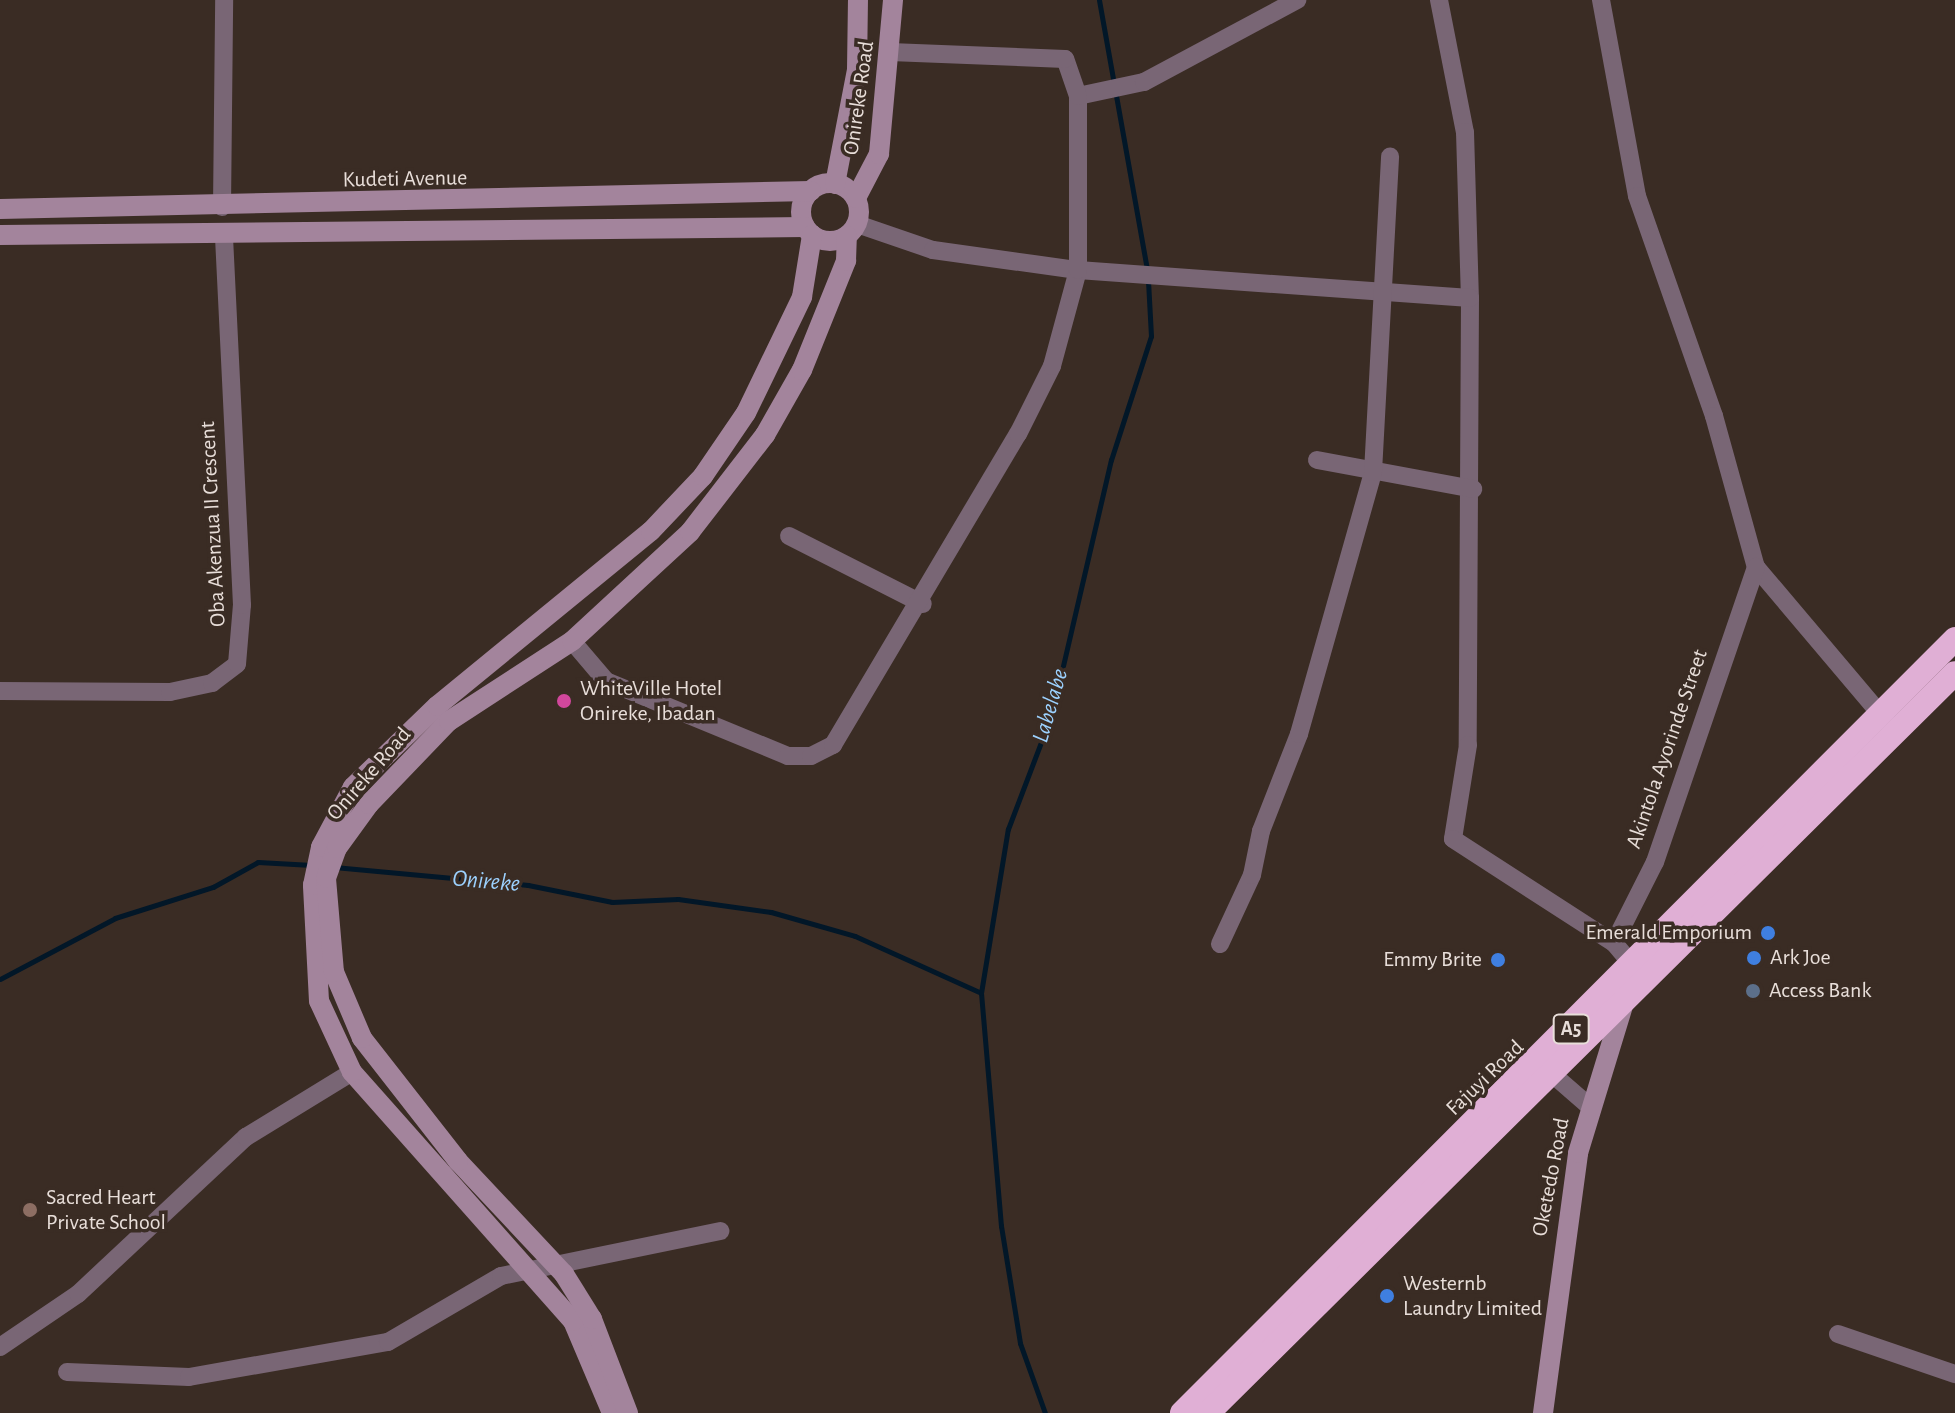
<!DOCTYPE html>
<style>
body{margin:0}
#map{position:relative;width:1955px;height:1413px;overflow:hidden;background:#3a2c24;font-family:"Alegreya Sans",sans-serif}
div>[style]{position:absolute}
.stream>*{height:5px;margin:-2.5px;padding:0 2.5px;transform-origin:2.5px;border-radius:2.5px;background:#021728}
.street>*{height:18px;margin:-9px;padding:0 9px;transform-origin:9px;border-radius:9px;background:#796675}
.secondary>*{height:20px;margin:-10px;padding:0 10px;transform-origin:10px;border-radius:10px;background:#a3849c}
.secondary>.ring{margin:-10px;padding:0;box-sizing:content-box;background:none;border:20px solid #a3849c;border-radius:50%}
.highway>*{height:24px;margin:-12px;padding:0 12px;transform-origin:12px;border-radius:12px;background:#e0afd5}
.dots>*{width:22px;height:22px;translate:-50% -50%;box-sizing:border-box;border:4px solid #3a2c24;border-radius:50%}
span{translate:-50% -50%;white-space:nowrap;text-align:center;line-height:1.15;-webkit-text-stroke:7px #3a2c24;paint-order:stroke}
.shield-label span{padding:2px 6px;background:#3a2c24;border:2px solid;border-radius:6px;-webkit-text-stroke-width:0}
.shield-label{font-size:20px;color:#e8ded9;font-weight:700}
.street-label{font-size:22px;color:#e8ded9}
.poi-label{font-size:22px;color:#e8ded9}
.left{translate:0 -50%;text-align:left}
.right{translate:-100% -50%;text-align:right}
.water-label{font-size:24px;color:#9cd1fe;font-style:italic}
</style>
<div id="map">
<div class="stream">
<div style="left:1099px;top:0;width:274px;rotate:79.9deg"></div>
<div style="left:334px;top:867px;width:195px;rotate:5.3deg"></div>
<div style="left:528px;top:885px;width:86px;rotate:11.4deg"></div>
<div style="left:612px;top:902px;width:66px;rotate:-2.6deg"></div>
<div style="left:678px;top:899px;width:94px;rotate:8deg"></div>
<div style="left:771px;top:912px;width:87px;rotate:15.9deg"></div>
<div style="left:855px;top:936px;width:138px;rotate:24.3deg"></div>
<div style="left:0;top:979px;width:130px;rotate:-27.9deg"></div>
<div style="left:115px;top:918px;width:103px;rotate:-17.6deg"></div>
<div style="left:213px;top:887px;width:51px;rotate:-29.1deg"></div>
<div style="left:258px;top:862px;width:54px;rotate:3.2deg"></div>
<div style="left:1045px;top:1413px;width:74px;rotate:-109.7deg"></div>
<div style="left:1020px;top:1343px;width:119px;rotate:-99.2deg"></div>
<div style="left:1001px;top:1226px;width:234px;rotate:-94.9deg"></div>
<div style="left:981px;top:993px;width:166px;rotate:-80.7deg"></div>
<div style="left:1008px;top:829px;width:124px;rotate:-69.2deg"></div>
<div style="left:1052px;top:713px;width:260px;rotate:-76.9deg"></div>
<div style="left:1111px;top:460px;width:130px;rotate:-72.1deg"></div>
<div style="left:1151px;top:336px;width:56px;rotate:-93.1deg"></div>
</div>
<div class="street">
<div style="left:1439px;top:0;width:135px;rotate:78.9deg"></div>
<div style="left:1465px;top:132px;width:166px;rotate:88.3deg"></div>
<div style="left:1470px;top:298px;width:447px;rotate:90.3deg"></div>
<div style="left:1468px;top:745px;width:95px;rotate:99.1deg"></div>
<div style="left:1453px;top:839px;width:192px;rotate:32.9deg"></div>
<div style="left:1614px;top:943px;width:30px;rotate:50deg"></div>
<div style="left:1601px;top:0;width:199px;rotate:79.6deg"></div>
<div style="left:1637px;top:196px;width:233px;rotate:70.7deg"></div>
<div style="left:1714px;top:416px;width:157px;rotate:74.5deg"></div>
<div style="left:1756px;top:567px;width:204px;rotate:49.8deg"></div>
<div style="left:1078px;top:96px;width:67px;rotate:-12deg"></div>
<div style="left:1144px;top:82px;width:174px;rotate:-28.2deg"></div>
<div style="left:222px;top:207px;width:207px;rotate:-89.4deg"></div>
<div style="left:857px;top:224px;width:80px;rotate:18.9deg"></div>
<div style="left:933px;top:250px;width:146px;rotate:7.9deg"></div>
<div style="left:1078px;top:270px;width:393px;rotate:4.1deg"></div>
<div style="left:1317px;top:460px;width:159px;rotate:10.5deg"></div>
<div style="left:789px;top:536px;width:150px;rotate:26.9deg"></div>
<div style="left:572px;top:641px;width:52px;rotate:49.6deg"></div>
<div style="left:606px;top:681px;width:197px;rotate:22.4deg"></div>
<div style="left:788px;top:756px;width:23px"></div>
<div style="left:811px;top:756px;width:25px;rotate:-27deg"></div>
<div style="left:833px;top:745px;width:362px;rotate:-59.3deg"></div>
<div style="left:1018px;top:434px;width:76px;rotate:-63.4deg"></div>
<div style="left:1052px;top:366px;width:99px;rotate:-74.8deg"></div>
<div style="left:1078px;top:270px;width:174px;rotate:-90deg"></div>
<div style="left:1078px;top:96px;width:39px;rotate:-109deg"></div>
<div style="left:1065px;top:59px;width:175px;rotate:-177.7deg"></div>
<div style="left:0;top:691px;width:170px;rotate:0.3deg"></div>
<div style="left:170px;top:692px;width:43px;rotate:-12.1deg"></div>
<div style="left:212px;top:683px;width:31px;rotate:-37deg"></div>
<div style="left:237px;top:664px;width:59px;rotate:-85.2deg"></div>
<div style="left:242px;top:605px;width:372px;rotate:-92.8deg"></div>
<div style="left:1614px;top:943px;width:91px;rotate:-63.2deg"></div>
<div style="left:1655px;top:862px;width:312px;rotate:-71.1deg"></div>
<div style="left:1220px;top:944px;width:76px;rotate:-65.1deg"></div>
<div style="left:1252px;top:875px;width:45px;rotate:-78.4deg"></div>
<div style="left:1261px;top:831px;width:104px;rotate:-68.6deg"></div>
<div style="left:1299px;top:734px;width:272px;rotate:-74.2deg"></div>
<div style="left:1373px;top:472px;width:316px;rotate:-86.9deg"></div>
<div style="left:1543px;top:1066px;width:61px;rotate:41deg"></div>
<div style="left:1838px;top:1334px;width:124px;rotate:18.9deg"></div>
<div style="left:0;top:1347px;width:94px;rotate:-34.2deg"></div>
<div style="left:78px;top:1294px;width:230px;rotate:-43.1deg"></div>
<div style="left:246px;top:1137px;width:124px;rotate:-31.5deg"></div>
<div style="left:67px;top:1372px;width:122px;rotate:2.3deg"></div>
<div style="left:189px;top:1377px;width:202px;rotate:-10deg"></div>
<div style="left:388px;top:1342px;width:131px;rotate:-30.3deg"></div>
<div style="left:501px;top:1276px;width:224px;rotate:-11.6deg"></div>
</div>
<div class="secondary">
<div class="ring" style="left:801px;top:183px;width:38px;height:38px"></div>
<div style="left:835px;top:184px;width:116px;rotate:-79.1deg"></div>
<div style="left:857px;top:70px;width:70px;rotate:-89.2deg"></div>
<div style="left:856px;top:198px;width:50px;rotate:-62.4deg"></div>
<div style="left:879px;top:154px;width:155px;rotate:-84.8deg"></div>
<div style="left:0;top:209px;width:811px;rotate:-1.27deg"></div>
<div style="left:0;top:235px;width:805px;rotate:-0.57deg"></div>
<div style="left:612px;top:1413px;width:100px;rotate:-113deg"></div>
<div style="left:573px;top:1321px;width:333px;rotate:-131.6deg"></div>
<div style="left:352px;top:1072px;width:78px;rotate:-114.9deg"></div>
<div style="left:319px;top:1001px;width:116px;rotate:-93deg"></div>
<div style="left:313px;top:885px;width:39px;rotate:-78deg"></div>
<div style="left:321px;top:847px;width:68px;rotate:-61.9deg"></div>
<div style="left:353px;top:787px;width:117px;rotate:-44deg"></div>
<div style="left:437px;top:706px;width:276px;rotate:-39.3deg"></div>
<div style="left:651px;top:531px;width:76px;rotate:-46.6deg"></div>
<div style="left:703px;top:476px;width:76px;rotate:-55.7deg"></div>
<div style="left:746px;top:413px;width:129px;rotate:-64.2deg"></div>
<div style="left:802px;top:297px;width:63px;rotate:-80.8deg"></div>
<div style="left:628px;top:1413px;width:101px;rotate:-111deg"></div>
<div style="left:592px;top:1319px;width:53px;rotate:-121.9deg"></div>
<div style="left:564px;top:1274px;width:155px;rotate:-133.2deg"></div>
<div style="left:458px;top:1161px;width:156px;rotate:-128deg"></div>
<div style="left:362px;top:1038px;width:72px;rotate:-113deg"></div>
<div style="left:334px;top:972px;width:94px;rotate:-94.9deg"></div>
<div style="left:326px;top:878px;width:32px;rotate:-70deg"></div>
<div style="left:337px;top:848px;width:54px;rotate:-54deg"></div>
<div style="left:369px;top:804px;width:115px;rotate:-46.1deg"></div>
<div style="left:449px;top:721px;width:147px;rotate:-33deg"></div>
<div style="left:572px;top:641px;width:161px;rotate:-42.7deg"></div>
<div style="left:690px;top:532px;width:123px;rotate:-52.3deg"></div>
<div style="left:765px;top:435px;width:75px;rotate:-60.4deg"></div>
<div style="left:802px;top:370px;width:118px;rotate:-68deg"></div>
<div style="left:846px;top:261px;width:25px;rotate:-88deg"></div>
<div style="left:1543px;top:1413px;width:262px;rotate:-82.3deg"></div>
<div style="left:1578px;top:1153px;width:157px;rotate:-73deg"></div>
</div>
<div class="highway">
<div style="left:1182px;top:1413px;width:1094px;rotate:-45.04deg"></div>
<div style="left:1208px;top:1413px;width:1051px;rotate:-44.73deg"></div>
</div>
<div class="dots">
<div style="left:564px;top:701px;background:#d1479c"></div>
<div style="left:1768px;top:933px;background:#3f7fe0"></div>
<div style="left:1754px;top:958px;background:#3f7fe0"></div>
<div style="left:1498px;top:960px;background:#3f7fe0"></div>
<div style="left:1753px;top:991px;background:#5c6f8a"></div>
<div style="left:30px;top:1210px;background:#8d6e63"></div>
<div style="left:1387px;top:1296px;background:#3f7fe0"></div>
</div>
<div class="shield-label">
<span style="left:1571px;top:1029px">A5</span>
</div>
<div class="street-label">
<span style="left:859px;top:98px;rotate:-82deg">Onireke Road</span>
<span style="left:405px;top:179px;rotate:-1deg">Kudeti Avenue</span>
<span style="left:213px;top:524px;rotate:-93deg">Oba Akenzua II Crescent</span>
<span style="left:1667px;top:749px;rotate:-71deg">Akintola Ayorinde Street</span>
<span style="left:369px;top:774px;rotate:-49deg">Onireke Road</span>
<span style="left:1485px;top:1078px;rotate:-44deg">Fajuyi Road</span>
<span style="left:1551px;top:1177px;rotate:-79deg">Oketedo Road</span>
</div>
<div class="poi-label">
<span class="left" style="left:580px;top:701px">WhiteVille Hotel<br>Onireke, Ibadan</span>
<span class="right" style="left:1752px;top:933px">Emerald Emporium</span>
<span class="left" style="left:1770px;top:958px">Ark Joe</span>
<span class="right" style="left:1482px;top:960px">Emmy Brite</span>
<span class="left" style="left:1769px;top:991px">Access Bank</span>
<span class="left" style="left:46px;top:1210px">Sacred Heart<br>Private School</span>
<span class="left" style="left:1403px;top:1296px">Westernb<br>Laundry Limited</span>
</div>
<div class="water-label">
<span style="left:1051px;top:706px;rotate:-74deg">Labelabe</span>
<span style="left:486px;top:882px;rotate:5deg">Onireke</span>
</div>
</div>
